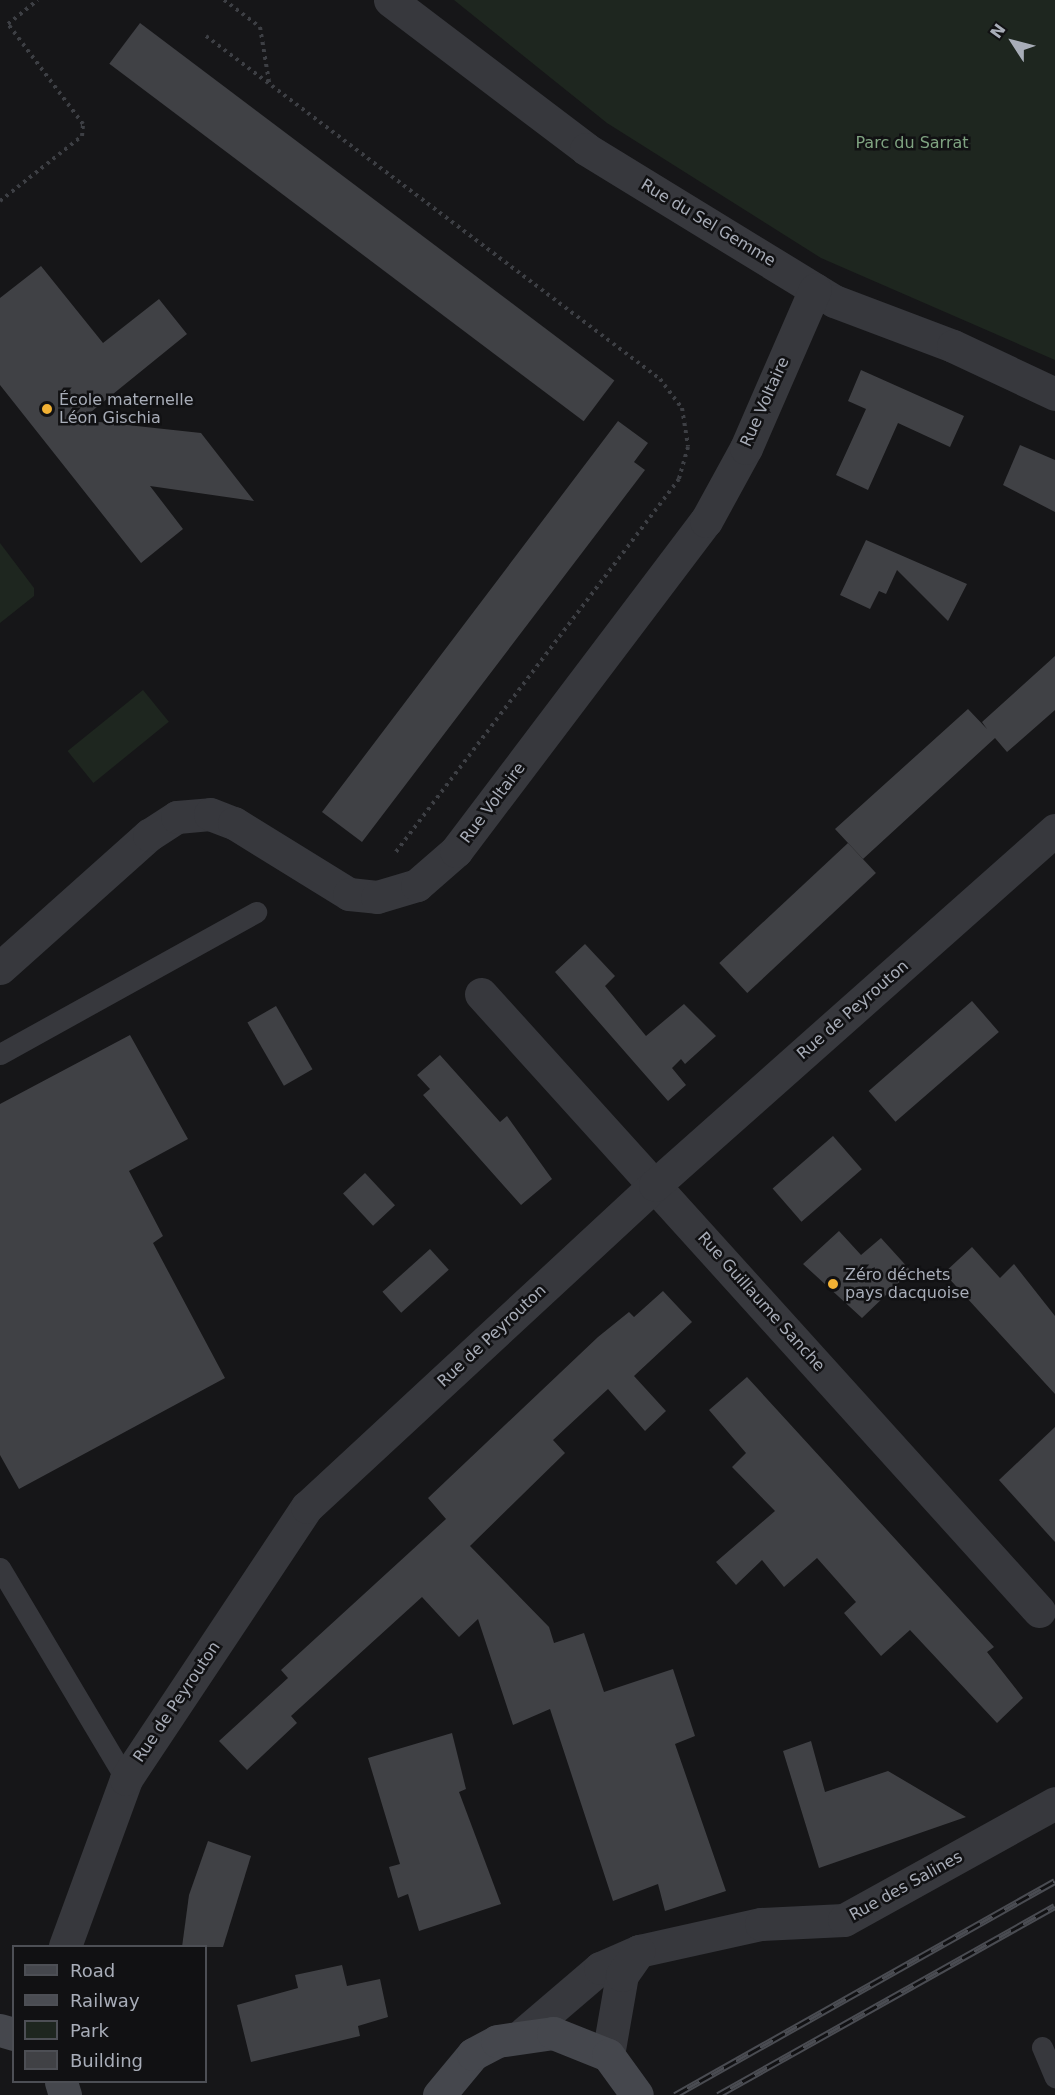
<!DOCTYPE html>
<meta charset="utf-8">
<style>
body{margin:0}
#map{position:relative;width:1055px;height:2095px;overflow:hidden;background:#161618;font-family:"DejaVu Sans",sans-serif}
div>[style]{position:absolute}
.green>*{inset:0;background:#1e261f;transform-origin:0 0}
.building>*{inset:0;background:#404145;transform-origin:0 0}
.path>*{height:4px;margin-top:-2px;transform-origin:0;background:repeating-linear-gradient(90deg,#3d3f44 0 3px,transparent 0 7.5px)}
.service>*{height:21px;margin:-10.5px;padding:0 10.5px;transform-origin:10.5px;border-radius:10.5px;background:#37383d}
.minor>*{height:33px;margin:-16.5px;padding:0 16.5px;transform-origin:16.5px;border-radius:16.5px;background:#37383d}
.secondary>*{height:33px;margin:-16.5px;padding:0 16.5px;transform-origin:16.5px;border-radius:16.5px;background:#45474d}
.rail>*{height:7px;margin-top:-3.5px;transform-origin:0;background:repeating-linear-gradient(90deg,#111113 0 14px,#4a4c52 0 28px);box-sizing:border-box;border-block:2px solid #4a4c52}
.dots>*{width:16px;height:16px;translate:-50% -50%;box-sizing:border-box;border:3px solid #111113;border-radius:50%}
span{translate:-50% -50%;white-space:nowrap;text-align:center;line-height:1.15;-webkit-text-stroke:5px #111113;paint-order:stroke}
.park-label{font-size:16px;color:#7fa381}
.street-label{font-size:16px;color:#a8adb8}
.poi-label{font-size:16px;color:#a8adb8}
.left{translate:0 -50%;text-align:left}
.legend{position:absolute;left:12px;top:1945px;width:195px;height:138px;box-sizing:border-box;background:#111113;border:2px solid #4d4f55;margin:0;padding:8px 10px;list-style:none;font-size:18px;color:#a8adb8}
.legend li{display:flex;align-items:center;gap:12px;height:30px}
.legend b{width:30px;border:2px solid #4d4f55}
.north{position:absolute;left:983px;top:12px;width:60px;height:60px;-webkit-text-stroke:4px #111113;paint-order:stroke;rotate:306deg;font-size:16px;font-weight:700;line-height:24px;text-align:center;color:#a8adb8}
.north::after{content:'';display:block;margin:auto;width:21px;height:27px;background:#a8adb8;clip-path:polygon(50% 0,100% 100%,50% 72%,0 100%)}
</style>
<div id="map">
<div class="green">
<div style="clip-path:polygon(454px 0,1055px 0,1055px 360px,821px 258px,607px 123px)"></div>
<div style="clip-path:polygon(0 543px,34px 588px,34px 596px,0 623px)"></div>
<div style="left:143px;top:690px;width:41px;height:97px;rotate:51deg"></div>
</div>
<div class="building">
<div style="left:140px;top:23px;width:594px;height:51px;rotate:37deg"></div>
<div style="clip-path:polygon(41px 266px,103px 343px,159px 299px,187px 334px,81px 420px,201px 433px,254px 501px,150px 486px,183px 529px,141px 563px,0 385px,0 298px)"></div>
<div style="clip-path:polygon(861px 370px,964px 416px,950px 447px,898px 423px,868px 490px,836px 475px,866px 409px,848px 401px)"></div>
<div style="clip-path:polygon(618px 421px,648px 443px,634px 462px,645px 470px,362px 842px,322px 812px)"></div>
<div style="clip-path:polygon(1020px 445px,1055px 460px,1055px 512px,1003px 485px)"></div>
<div style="clip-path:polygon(866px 540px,967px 584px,948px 621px,897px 570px,886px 594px,879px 591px,870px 609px,840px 595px)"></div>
<div style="clip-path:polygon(1055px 656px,1055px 710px,1007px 752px,995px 738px,863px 859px,835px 829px,968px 709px,987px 729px,982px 722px)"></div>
<div style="left:848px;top:843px;width:41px;height:176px;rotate:47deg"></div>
<div style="clip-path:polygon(585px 944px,615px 976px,605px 986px,646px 1036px,684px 1004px,716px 1036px,685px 1064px,681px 1059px,672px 1068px,686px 1085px,668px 1101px,555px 972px)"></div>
<div style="left:972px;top:1001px;width:41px;height:137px;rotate:49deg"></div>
<div style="left:276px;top:1006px;width:73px;height:33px;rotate:60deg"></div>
<div style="clip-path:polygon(130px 1035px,188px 1139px,129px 1171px,163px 1236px,153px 1243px,225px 1378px,19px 1489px,0 1455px,0 1104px)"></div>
<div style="clip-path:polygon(440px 1055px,500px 1122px,507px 1116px,552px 1179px,521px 1205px,423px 1095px,430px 1089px,417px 1075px)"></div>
<div style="left:833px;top:1136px;width:44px;height:80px;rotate:49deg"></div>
<div style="left:365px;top:1173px;width:44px;height:30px;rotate:47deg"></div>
<div style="clip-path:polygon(839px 1231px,861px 1255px,881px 1238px,911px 1271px,862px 1318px,803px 1264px)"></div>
<div style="clip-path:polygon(972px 1247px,1000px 1278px,1014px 1264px,1055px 1316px,1055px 1394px,944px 1273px)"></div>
<div style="left:430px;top:1249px;width:28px;height:64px;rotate:48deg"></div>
<div style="clip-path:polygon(663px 1291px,692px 1322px,634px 1376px,666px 1411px,645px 1431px,608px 1389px,553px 1440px,565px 1453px,470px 1546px,549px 1627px,554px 1643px,584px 1633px,604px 1692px,673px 1669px,695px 1736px,675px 1744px,726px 1891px,665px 1911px,658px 1884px,613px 1901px,550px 1709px,513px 1725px,478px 1619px,459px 1637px,422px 1597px,291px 1716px,297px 1723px,247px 1770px,219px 1741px,288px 1678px,281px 1670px,446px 1519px,428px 1498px,598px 1337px,629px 1312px,634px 1317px)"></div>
<div style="clip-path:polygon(747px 1377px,994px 1647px,987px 1652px,1023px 1698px,997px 1723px,910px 1630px,881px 1656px,844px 1613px,856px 1602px,817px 1558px,784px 1587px,762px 1560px,736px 1585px,716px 1562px,775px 1511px,732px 1467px,746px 1453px,709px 1410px)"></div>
<div style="clip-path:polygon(1055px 1427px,1055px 1542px,999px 1480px)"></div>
<div style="clip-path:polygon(452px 1733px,466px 1789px,459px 1792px,501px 1904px,419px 1931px,408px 1894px,398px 1898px,389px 1867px,400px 1864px,368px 1758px)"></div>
<div style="clip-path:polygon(811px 1741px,825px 1792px,888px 1771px,966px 1817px,819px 1868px,783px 1751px)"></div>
<div style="clip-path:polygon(208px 1841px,251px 1856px,223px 1947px,182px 1947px,189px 1895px)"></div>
<div style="clip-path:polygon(342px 1965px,347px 1986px,380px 1979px,388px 2017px,358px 2026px,360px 2036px,251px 2062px,237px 2005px,298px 1988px,295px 1975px)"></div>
</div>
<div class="path">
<div style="left:224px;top:0;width:45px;rotate:36.9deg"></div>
<div style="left:260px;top:27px;width:56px;rotate:80.7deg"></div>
<div style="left:206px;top:36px;width:569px;rotate:37.07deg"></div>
<div style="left:660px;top:379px;width:36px;rotate:53deg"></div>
<div style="left:682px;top:408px;width:39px;rotate:81deg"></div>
<div style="left:688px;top:447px;width:33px;rotate:106deg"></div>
<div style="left:679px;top:479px;width:471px;rotate:127.2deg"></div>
<div style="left:0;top:201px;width:105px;rotate:-38.4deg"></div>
<div style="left:82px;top:136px;width:12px;rotate:-85deg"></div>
<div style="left:83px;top:124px;width:125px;rotate:-126.9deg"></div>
<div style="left:8px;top:24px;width:38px;rotate:-39deg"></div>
</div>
<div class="service">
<div style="left:0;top:1054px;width:293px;rotate:-29deg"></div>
<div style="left:0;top:1568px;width:246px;rotate:59.2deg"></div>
<div style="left:1042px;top:2047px;width:33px;rotate:67deg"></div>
</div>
<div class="minor">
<div style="left:390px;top:0;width:246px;rotate:37.2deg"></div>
<div style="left:586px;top:149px;width:291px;rotate:31.5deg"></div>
<div style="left:834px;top:301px;width:127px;rotate:20.7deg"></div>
<div style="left:953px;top:346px;width:113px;rotate:25.2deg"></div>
<div style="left:0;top:968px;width:200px;rotate:-41.8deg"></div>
<div style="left:149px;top:835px;width:33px;rotate:-33deg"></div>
<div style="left:177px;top:817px;width:33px;rotate:-5deg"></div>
<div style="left:210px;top:814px;width:26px;rotate:21deg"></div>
<div style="left:234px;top:823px;width:135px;rotate:31.7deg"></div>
<div style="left:349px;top:894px;width:28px;rotate:6deg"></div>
<div style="left:377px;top:897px;width:42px;rotate:-16.7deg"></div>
<div style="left:417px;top:885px;width:52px;rotate:-41.1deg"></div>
<div style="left:456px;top:851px;width:414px;rotate:-52.9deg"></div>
<div style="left:706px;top:521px;width:83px;rotate:-61.3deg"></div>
<div style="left:746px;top:448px;width:173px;rotate:-66.5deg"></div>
<div style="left:481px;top:994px;width:832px;rotate:47.87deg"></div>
<div style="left:65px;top:1946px;width:178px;rotate:-69.9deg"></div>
<div style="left:126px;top:1779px;width:327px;rotate:-56.4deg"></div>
<div style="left:307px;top:1507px;width:474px;rotate:-42.8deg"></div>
<div style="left:655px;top:1185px;width:535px;rotate:-41.59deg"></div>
<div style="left:524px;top:2033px;width:100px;rotate:-40.5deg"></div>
<div style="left:600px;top:1968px;width:43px;rotate:-23.6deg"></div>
<div style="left:639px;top:1951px;width:125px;rotate:-12.5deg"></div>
<div style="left:761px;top:1924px;width:83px;rotate:-2.8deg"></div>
<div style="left:844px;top:1920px;width:241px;rotate:-29deg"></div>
<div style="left:608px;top:2055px;width:81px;rotate:-80.1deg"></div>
<div style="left:622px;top:1975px;width:29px;rotate:-55deg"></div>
</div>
<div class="secondary">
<div style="left:0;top:2030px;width:15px;rotate:16deg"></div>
<div style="left:61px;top:2082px;width:14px;rotate:73deg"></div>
<div style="left:439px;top:2095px;width:53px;rotate:-50.3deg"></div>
<div style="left:473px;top:2054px;width:27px;rotate:-28deg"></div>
<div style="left:497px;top:2041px;width:57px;rotate:-8.1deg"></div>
<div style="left:553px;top:2033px;width:59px;rotate:21.8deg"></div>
<div style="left:608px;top:2055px;width:49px;rotate:54.1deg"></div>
</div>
<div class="rail">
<div style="left:675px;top:2095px;width:436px;rotate:-29.4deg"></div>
<div style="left:718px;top:2095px;width:386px;rotate:-29.3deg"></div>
</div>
<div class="dots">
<div style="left:47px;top:409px;background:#f2b134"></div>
<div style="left:833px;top:1284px;background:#f2b134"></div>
</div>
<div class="park-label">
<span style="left:912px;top:143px">Parc du Sarrat</span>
</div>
<div class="street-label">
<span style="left:708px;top:223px;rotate:31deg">Rue du Sel Gemme</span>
<span style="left:765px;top:402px;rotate:-66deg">Rue Voltaire</span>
<span style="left:493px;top:803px;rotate:-53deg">Rue Voltaire</span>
<span style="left:853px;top:1010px;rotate:-41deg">Rue de Peyrouton</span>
<span style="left:761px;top:1302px;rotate:48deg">Rue Guillaume Sanche</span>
<span style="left:492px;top:1336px;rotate:-43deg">Rue de Peyrouton</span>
<span style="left:177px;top:1702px;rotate:-56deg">Rue de Peyrouton</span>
<span style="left:906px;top:1886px;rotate:-29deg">Rue des Salines</span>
</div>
<div class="poi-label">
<span class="left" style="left:59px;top:409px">École maternelle<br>Léon Gischia</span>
<span class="left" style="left:845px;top:1284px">Zéro déchets<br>pays dacquoise</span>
</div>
<ul class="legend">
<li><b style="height:8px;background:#45474d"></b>Road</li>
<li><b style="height:8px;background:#4a4c52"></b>Railway</li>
<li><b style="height:16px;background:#1e261f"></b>Park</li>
<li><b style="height:16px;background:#404145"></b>Building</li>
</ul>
<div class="north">N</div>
</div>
